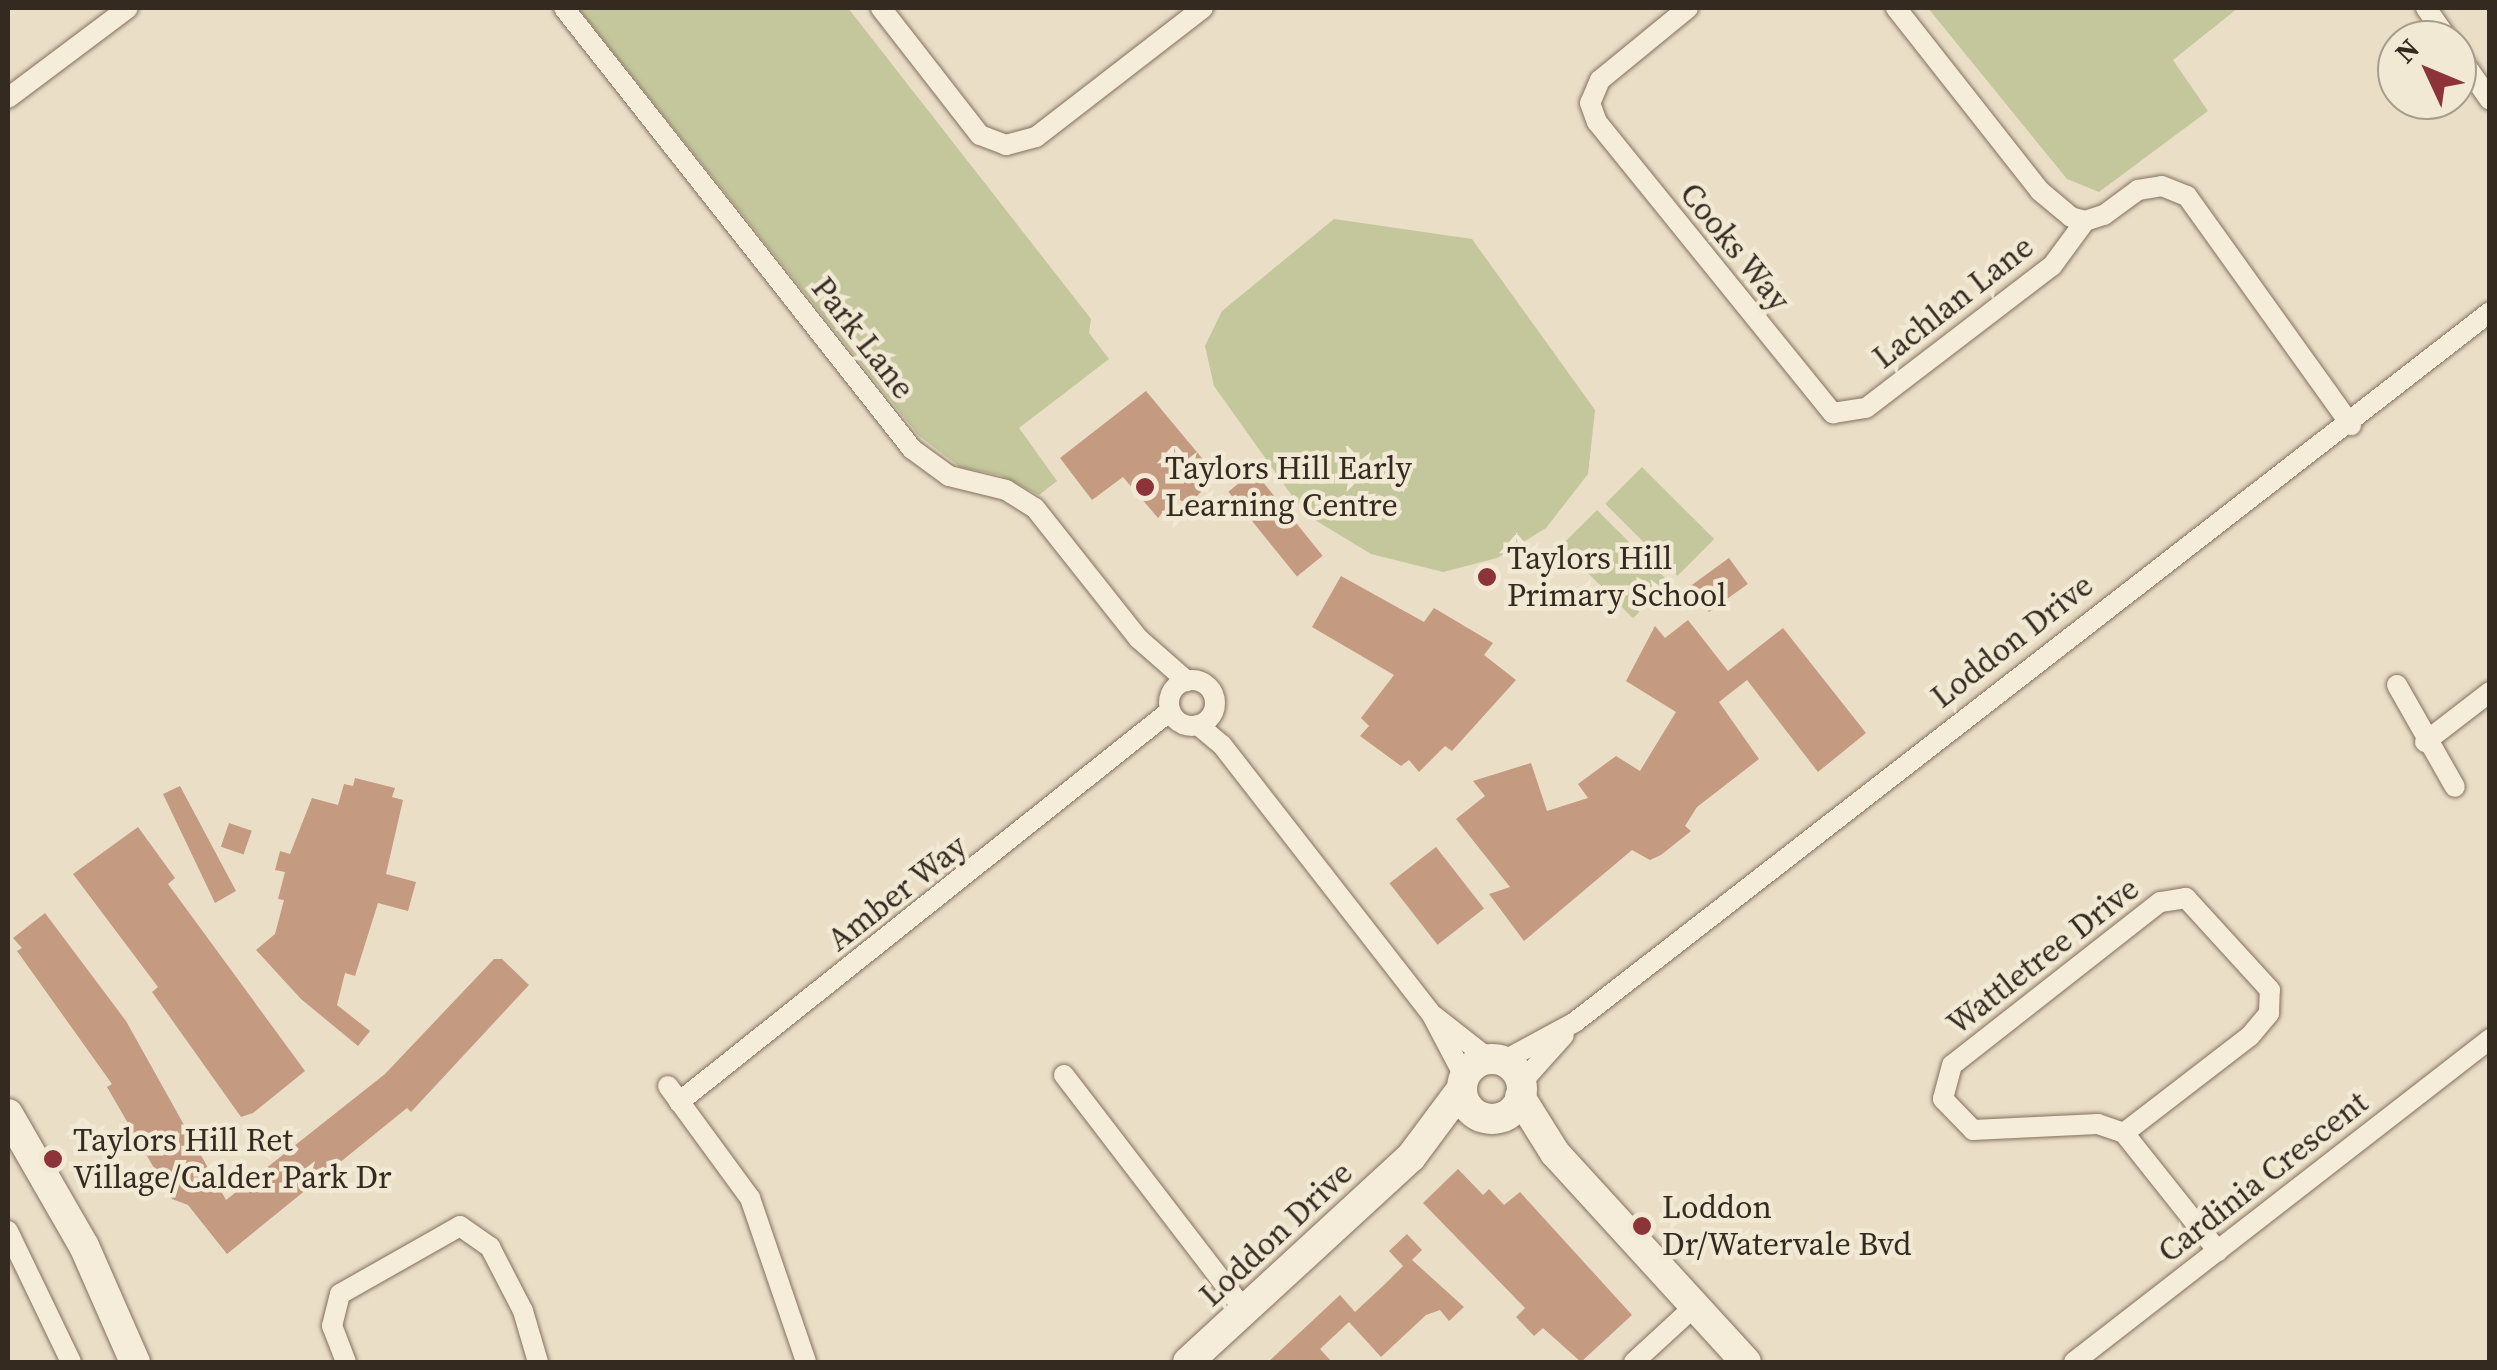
<!DOCTYPE html>
<style>
body{margin:0}
#map{position:relative;width:2497px;height:1370px;overflow:hidden;background:#eadec7;font-family:"Source Serif 4",serif}
div>[style]{position:absolute}
.green>*{inset:0;background:#c3c79b;transform-origin:0 0}
.building>*{inset:0;background:#c49a80;transform-origin:0 0}
.roads{filter:drop-shadow(0 0 2px #83705e) drop-shadow(0 0 2px #83705e)}
.street>*{height:20px;margin:-10px;padding:0 10px;transform-origin:10px;border-radius:10px;background:#f5ecd9}
.street>.ring{margin:-10px;padding:0;box-sizing:content-box;background:none;border:20px solid #f5ecd9;border-radius:50%}
.secondary>*{height:30px;margin:-15px;padding:0 15px;transform-origin:15px;border-radius:15px;background:#f5ecd9}
.secondary>.ring{margin:-15px;padding:0;box-sizing:content-box;background:none;border:30px solid #f5ecd9;border-radius:50%}
.dots>*{width:28px;height:28px;translate:-50% -50%;box-sizing:border-box;border:5px solid #f2e9d5;border-radius:50%}
span{translate:-50% -50%;white-space:nowrap;text-align:center;line-height:1.15;-webkit-text-stroke:9px #f2e9d5;paint-order:stroke}
.street-label{font-size:32px;color:#352a20}
.poi-label{font-size:32px;color:#352a20}
.left{translate:0 -50%;text-align:left}
.frame{position:absolute;inset:0;border:10px solid #352a20;pointer-events:none}
.north{position:absolute;left:2377px;top:20px;width:100px;height:100px;box-sizing:border-box;background:#f2e9d5;border:2px solid #a69d8d;border-radius:50%;rotate:314deg;font-size:28px;font-weight:700;line-height:40px;text-align:center;color:#352a20}
.north::after{content:'';display:block;margin:auto;width:35px;height:45px;background:#8c3438;clip-path:polygon(50% 0,100% 100%,50% 72%,0 100%)}
</style>
<div id="map">
<div class="green">
<div style="clip-path:polygon(578px 8px,848px 8px,1091px 319px,1089px 333px,1109px 359px,1019px 428px,1057px 481px,1039px 495px,1000px 475px,960px 467px,919px 436px)"></div>
<div style="clip-path:polygon(1928px 8px,2238px 8px,2173px 60px,2208px 111px,2099px 192px,2067px 179px)"></div>
<div style="clip-path:polygon(1334px 219px,1472px 239px,1595px 410px,1588px 474px,1546px 528px,1497px 558px,1443px 572px,1371px 554px,1305px 514px,1214px 386px,1205px 346px,1222px 311px)"></div>
<div style="left:1642px;top:467px;width:102px;height:52px;rotate:45deg"></div>
<div style="left:1597px;top:510px;width:102px;height:51px;rotate:45deg"></div>
</div>
<div class="building">
<div style="clip-path:polygon(1146px 391px,1216px 475px,1189px 505px,1175px 497px,1158px 518px,1123px 477px,1092px 500px,1060px 458px)"></div>
<div style="left:1254px;top:471px;width:109px;height:33px;rotate:51deg"></div>
<div style="left:1729px;top:558px;width:32px;height:48px;rotate:54deg"></div>
<div style="clip-path:polygon(1341px 576px,1424px 622px,1434px 608px,1493px 643px,1484px 655px,1516px 680px,1452px 751px,1445px 746px,1419px 772px,1409px 760px,1401px 766px,1360px 736px,1369px 726px,1361px 718px,1394px 675px,1312px 627px)"></div>
<div style="clip-path:polygon(1688px 620px,1728px 671px,1783px 628px,1866px 733px,1818px 772px,1747px 680px,1719px 702px,1759px 759px,1697px 807px,1685px 826px,1691px 831px,1661px 855px,1650px 860px,1632px 850px,1524px 941px,1489px 894px,1510px 887px,1456px 819px,1485px 796px,1473px 781px,1531px 763px,1547px 811px,1588px 798px,1578px 784px,1616px 756px,1640px 771px,1676px 712px,1626px 681px,1655px 626px,1665px 638px)"></div>
<div style="clip-path:polygon(355px 778px,395px 788px,392px 797px,403px 800px,386px 874px,416px 882px,408px 911px,378px 903px,355px 976px,345px 973px,337px 1005px,370px 1031px,358px 1046px,301px 999px,256px 950px,275px 934px,284px 900px,278px 899px,285px 872px,275px 870px,280px 851px,290px 854px,312px 798px,338px 805px,344px 784px,353px 786px)"></div>
<div style="clip-path:polygon(180px 786px,236px 891px,215px 903px,163px 794px)"></div>
<div style="left:229px;top:823px;width:24px;height:25px;rotate:19deg"></div>
<div style="clip-path:polygon(138px 827px,175px 878px,168px 884px,305px 1071px,253px 1113px,241px 1117px,152px 992px,158px 987px,73px 874px)"></div>
<div style="left:1436px;top:847px;width:78px;height:59px;rotate:52deg"></div>
<div style="clip-path:polygon(45px 913px,126px 1021px,226px 1200px,385px 1074px,494px 959px,502px 959px,529px 985px,411px 1112px,407px 1108px,227px 1254px,188px 1205px,172px 1199px,107px 1087px,112px 1084px,17px 951px,22px 948px,13px 938px)"></div>
<div style="clip-path:polygon(1458px 1169px,1483px 1195px,1489px 1189px,1504px 1205px,1520px 1192px,1632px 1315px,1581px 1362px,1543px 1328px,1534px 1336px,1516px 1317px,1525px 1308px,1423px 1203px)"></div>
<div style="clip-path:polygon(1407px 1234px,1422px 1250px,1412px 1260px,1464px 1307px,1449px 1321px,1440px 1310px,1426px 1315px,1381px 1357px,1349px 1322px,1320px 1349px,1332px 1362px,1268px 1362px,1340px 1295px,1355px 1312px,1384px 1285px,1403px 1266px,1389px 1251px)"></div>
</div>
<div class="roads">
<div class="street">
<div style="left:564px;top:8px;width:562px;rotate:51.72deg"></div>
<div style="left:912px;top:449px;width:46px;rotate:36.1deg"></div>
<div style="left:949px;top:476px;width:59px;rotate:13.8deg"></div>
<div style="left:1006px;top:490px;width:34px;rotate:32deg"></div>
<div style="left:1035px;top:508px;width:167px;rotate:51.6deg"></div>
<div style="left:1139px;top:639px;width:64px;rotate:41.2deg"></div>
<div style="left:881px;top:8px;width:161px;rotate:52.1deg"></div>
<div style="left:980px;top:135px;width:28px;rotate:21deg"></div>
<div style="left:1006px;top:145px;width:31px;rotate:-15deg"></div>
<div style="left:1036px;top:137px;width:211px;rotate:-37.7deg"></div>
<div style="left:1688px;top:8px;width:114px;rotate:140.7deg"></div>
<div style="left:1600px;top:80px;width:25px;rotate:113deg"></div>
<div style="left:1590px;top:103px;width:20px;rotate:70deg"></div>
<div style="left:1597px;top:122px;width:375px;rotate:51deg"></div>
<div style="left:1833px;top:413px;width:33px;rotate:-9deg"></div>
<div style="left:1866px;top:408px;width:234px;rotate:-37.4deg"></div>
<div style="left:2052px;top:266px;width:56px;rotate:-53.7deg"></div>
<div style="left:1896px;top:8px;width:233px;rotate:51.8deg"></div>
<div style="left:2040px;top:191px;width:40px;rotate:40deg"></div>
<div style="left:2071px;top:217px;width:15px;rotate:16deg"></div>
<div style="left:2085px;top:221px;width:20px;rotate:-18deg"></div>
<div style="left:2104px;top:215px;width:42px;rotate:-36.3deg"></div>
<div style="left:2138px;top:190px;width:24px;rotate:-9deg"></div>
<div style="left:2162px;top:186px;width:27px;rotate:22deg"></div>
<div style="left:2187px;top:196px;width:282px;rotate:54.4deg"></div>
<div style="left:2426px;top:8px;width:39px;rotate:55deg"></div>
<div style="left:2457px;top:53px;width:57px;rotate:54.9deg"></div>
<div style="left:8px;top:98px;width:150px;rotate:-36.9deg"></div>
<div class="ring" style="left:1169px;top:680px;width:26px;height:26px"></div>
<div style="left:2397px;top:685px;width:117px;rotate:60.4deg"></div>
<div style="left:1198px;top:725px;width:31px;rotate:40deg"></div>
<div style="left:1222px;top:745px;width:342px;rotate:52.1deg"></div>
<div style="left:1432px;top:1015px;width:69px;rotate:62.3deg"></div>
<div style="left:2425px;top:742px;width:82px;rotate:-37.6deg"></div>
<div style="left:1434px;top:1016px;width:70px;rotate:38deg"></div>
<div style="left:1503px;top:1061px;width:82px;rotate:-28.4deg"></div>
<div style="left:1575px;top:1022px;width:1158px;rotate:-37.81deg"></div>
<div style="left:1064px;top:1075px;width:297px;rotate:52.5deg"></div>
<div style="left:1521px;top:1083px;width:64px;rotate:-48.1deg"></div>
<div style="left:668px;top:1086px;width:139px;rotate:53.8deg"></div>
<div style="left:750px;top:1198px;width:173px;rotate:71.1deg"></div>
<div style="left:679px;top:1102px;width:628px;rotate:-38.53deg"></div>
<div style="left:2124px;top:1133px;width:159px;rotate:-37.6deg"></div>
<div style="left:2250px;top:1036px;width:30px;rotate:-50deg"></div>
<div style="left:2269px;top:1013px;width:23px;rotate:-88deg"></div>
<div style="left:2270px;top:990px;width:125px;rotate:-132.4deg"></div>
<div style="left:2186px;top:898px;width:26px;rotate:171deg"></div>
<div style="left:2160px;top:902px;width:264px;rotate:141.9deg"></div>
<div style="left:1952px;top:1065px;width:35px;rotate:105deg"></div>
<div style="left:1943px;top:1099px;width:43px;rotate:45.9deg"></div>
<div style="left:1973px;top:1130px;width:125px;rotate:-2.7deg"></div>
<div style="left:2098px;top:1124px;width:28px;rotate:19deg"></div>
<div style="left:2124px;top:1133px;width:151px;rotate:51.5deg"></div>
<div style="left:8px;top:1231px;width:145px;rotate:64.3deg"></div>
<div style="left:346px;top:1362px;width:39px;rotate:-111deg"></div>
<div style="left:332px;top:1326px;width:33px;rotate:-76deg"></div>
<div style="left:340px;top:1294px;width:138px;rotate:-29.5deg"></div>
<div style="left:460px;top:1226px;width:37px;rotate:35deg"></div>
<div style="left:490px;top:1247px;width:72px;rotate:62.7deg"></div>
<div style="left:523px;top:1311px;width:53px;rotate:73.6deg"></div>
<div style="left:1634px;top:1362px;width:83px;rotate:-42.6deg"></div>
<div style="left:2074px;top:1362px;width:527px;rotate:-37.83deg"></div>
</div>
<div class="secondary">
<div class="ring" style="left:1462px;top:1059px;width:30px;height:30px"></div>
<div style="left:1520px;top:1097px;width:66px;rotate:58deg"></div>
<div style="left:1555px;top:1153px;width:283px;rotate:47.6deg"></div>
<div style="left:8px;top:1114px;width:152px;rotate:60.1deg"></div>
<div style="left:84px;top:1246px;width:127px;rotate:66.3deg"></div>
<div style="left:1188px;top:1362px;width:303px;rotate:-42.6deg"></div>
<div style="left:1411px;top:1157px;width:84px;rotate:-53.3deg"></div>
</div>
</div>
<div class="dots">
<div style="left:1145px;top:487px;background:#8c3438"></div>
<div style="left:1487px;top:577px;background:#8c3438"></div>
<div style="left:53px;top:1159px;background:#8c3438"></div>
<div style="left:1642px;top:1226px;background:#8c3438"></div>
</div>
<div class="street-label">
<span style="left:1735px;top:247px;rotate:51deg">Cooks Way</span>
<span style="left:1953px;top:302px;rotate:-38deg">Lachlan Lane</span>
<span style="left:863px;top:338px;rotate:52deg">Park Lane</span>
<span style="left:2012px;top:641px;rotate:-38deg">Loddon Drive</span>
<span style="left:897px;top:893px;rotate:-38deg">Amber Way</span>
<span style="left:2043px;top:956px;rotate:-38deg">Wattletree Drive</span>
<span style="left:2263px;top:1177px;rotate:-38deg">Cardinia Crescent</span>
<span style="left:1276px;top:1234px;rotate:-43deg">Loddon Drive</span>
</div>
<div class="poi-label">
<span class="left" style="left:1165px;top:487px">Taylors Hill Early<br>Learning Centre</span>
<span class="left" style="left:1507px;top:577px">Taylors Hill<br>Primary School</span>
<span class="left" style="left:73px;top:1159px">Taylors Hill Ret<br>Village/Calder Park Dr</span>
<span class="left" style="left:1662px;top:1226px">Loddon<br>Dr/Watervale Bvd</span>
</div>
<div class="frame"></div>
<div class="north">N</div>
</div>
